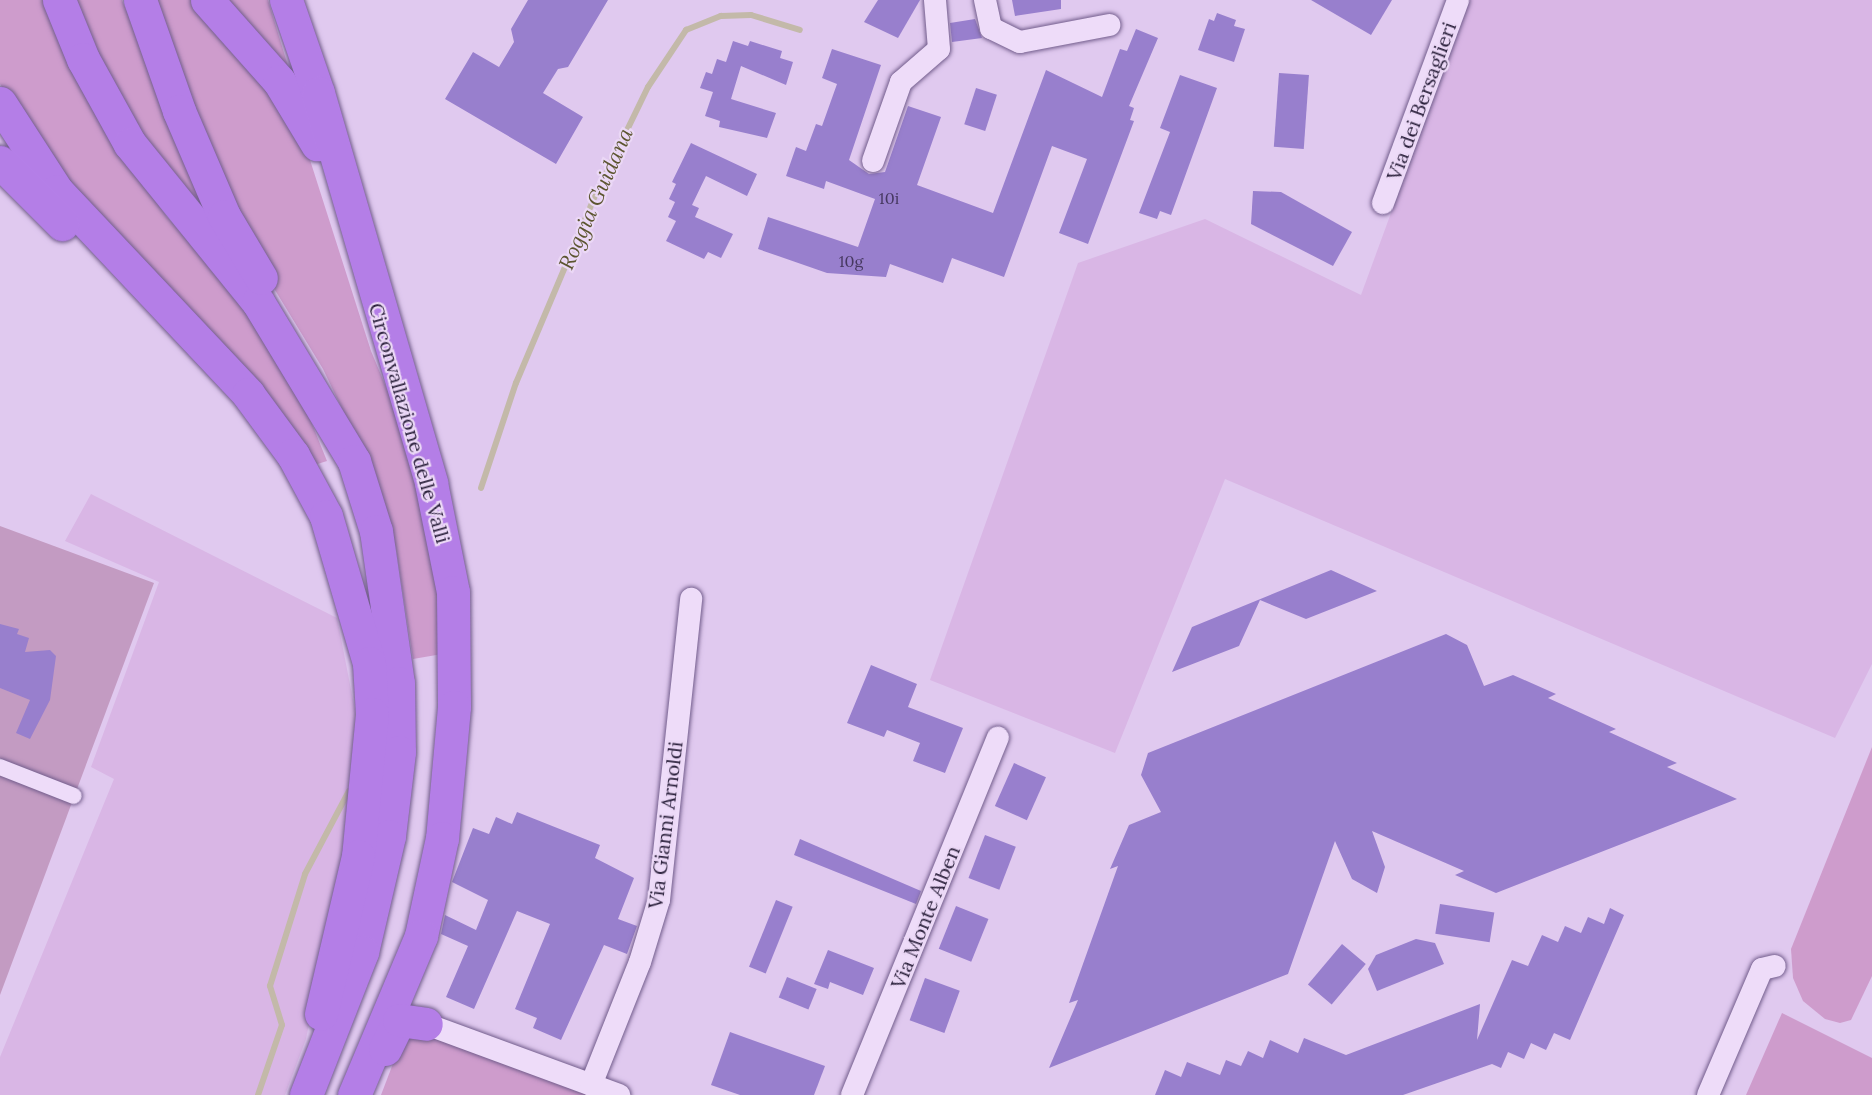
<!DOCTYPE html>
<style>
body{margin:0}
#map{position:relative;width:1872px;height:1095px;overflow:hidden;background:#e0c9ef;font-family:Lora,serif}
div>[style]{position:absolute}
.farmland>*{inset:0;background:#d9b6e5}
.green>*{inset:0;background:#ce9ccc}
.cemetery>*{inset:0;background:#c39bc2}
.stream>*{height:6px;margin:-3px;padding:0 3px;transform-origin:3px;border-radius:3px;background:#c3b9a9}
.building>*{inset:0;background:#987fcd;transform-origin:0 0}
.roads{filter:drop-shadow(0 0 2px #725d8c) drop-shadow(0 0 2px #725d8c)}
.pedestrian>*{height:16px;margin:-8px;padding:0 8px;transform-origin:8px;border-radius:8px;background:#eedcf9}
.minor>*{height:22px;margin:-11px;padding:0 11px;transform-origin:11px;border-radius:11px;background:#eedcf9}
.trunk>*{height:33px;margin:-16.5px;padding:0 16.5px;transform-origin:16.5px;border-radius:16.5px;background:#b47ee7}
span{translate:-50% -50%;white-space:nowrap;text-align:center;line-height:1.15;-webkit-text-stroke:4.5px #ebd8f6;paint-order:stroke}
.number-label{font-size:16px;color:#463860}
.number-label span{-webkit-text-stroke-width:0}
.street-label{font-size:20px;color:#2b213c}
.water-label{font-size:21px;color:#5c5530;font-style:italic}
</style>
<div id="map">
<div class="farmland">
<div style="clip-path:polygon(1469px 0,1872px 0,1872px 664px,1835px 738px,1225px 479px,1115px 753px,930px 680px,1078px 263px,1205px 219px,1361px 295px)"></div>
<div style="clip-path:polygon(91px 494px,337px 618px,355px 710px,357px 784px,306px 1039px,285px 1095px,0 1095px,0 1057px,114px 779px,91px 767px,159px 582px,65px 541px)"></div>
</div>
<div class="green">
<div style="clip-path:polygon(0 0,48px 0,105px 126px,167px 217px,228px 284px,308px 414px,327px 461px,308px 467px,69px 194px,0 84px)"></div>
<div style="clip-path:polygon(76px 0,122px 0,206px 206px,175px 181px,138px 130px,101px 62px)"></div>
<div style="clip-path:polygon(146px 0,195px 0,303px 138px,371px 351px,417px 461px,448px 653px,413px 659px,396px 548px,364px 455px,323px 369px,264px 272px)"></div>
<div style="clip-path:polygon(212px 0,268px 0,291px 76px)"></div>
<div style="clip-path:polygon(1872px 747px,1872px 976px,1851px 1020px,1840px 1023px,1825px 1019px,1803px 1001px,1793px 978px,1791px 949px)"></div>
<div style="clip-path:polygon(1782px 1013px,1872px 1058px,1872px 1095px,1746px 1095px)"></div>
<div style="clip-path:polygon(407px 1027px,591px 1095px,381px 1095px)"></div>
</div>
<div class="cemetery">
<div style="clip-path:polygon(0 526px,154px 583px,0 995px)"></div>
</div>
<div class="stream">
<div style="left:481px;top:488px;width:111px;rotate:-71.6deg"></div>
<div style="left:516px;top:383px;width:205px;rotate:-67.1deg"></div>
<div style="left:596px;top:194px;width:119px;rotate:-64.1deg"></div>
<div style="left:648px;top:87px;width:69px;rotate:-56.3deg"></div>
<div style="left:686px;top:30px;width:38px;rotate:-22deg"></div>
<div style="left:721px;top:16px;width:30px;rotate:-2deg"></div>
<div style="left:751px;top:15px;width:51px;rotate:17deg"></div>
<div style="left:258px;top:1095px;width:74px;rotate:-71.1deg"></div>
<div style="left:282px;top:1025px;width:41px;rotate:-107.1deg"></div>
<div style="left:270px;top:986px;width:117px;rotate:-72.6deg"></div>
<div style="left:305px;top:874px;width:94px;rotate:-62.1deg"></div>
</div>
<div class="building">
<div style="clip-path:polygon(528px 0,608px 0,568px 67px,558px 69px,543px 93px,583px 117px,556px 164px,445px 99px,473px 52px,499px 67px,514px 42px,511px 29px)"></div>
<div style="clip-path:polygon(878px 0,920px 0,898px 38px,864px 22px)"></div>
<div style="clip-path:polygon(1012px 0,1061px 0,1061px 9px,1015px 16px)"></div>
<div style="clip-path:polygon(1311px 0,1392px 0,1371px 35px)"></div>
<div style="clip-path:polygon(1217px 13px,1236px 20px,1234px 26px,1245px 29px,1234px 62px,1198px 50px,1209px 19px,1214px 21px)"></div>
<div style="clip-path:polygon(975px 19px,982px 38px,952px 42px,950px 23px)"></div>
<div style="clip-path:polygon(1136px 29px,1158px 38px,1129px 106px,1134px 108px,1130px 120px,1134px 121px,1088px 244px,1059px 233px,1087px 159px,1052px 146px,1004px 277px,952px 258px,943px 283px,890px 264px,886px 277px,827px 273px,758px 249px,768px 217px,858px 247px,875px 199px,826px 181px,824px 189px,786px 176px,796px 147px,806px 151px,816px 124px,822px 126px,837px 84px,822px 78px,832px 49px,881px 65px,849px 160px,869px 174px,885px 172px,908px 106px,941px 117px,917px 185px,993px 213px,1046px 70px,1102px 97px,1120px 49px,1127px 51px)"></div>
<div style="clip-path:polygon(733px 41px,748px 46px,750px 41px,782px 51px,780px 58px,793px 62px,786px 85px,741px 66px,731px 99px,776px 113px,767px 138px,719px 127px,720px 121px,705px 116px,713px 92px,700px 88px,706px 72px,712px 74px,717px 59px,726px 62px)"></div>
<div style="left:1279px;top:73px;width:30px;height:74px;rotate:4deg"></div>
<div style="clip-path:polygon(1180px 75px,1217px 88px,1171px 215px,1160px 211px,1157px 219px,1139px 213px,1170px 132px,1160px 128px)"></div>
<div style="left:976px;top:88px;width:22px;height:38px;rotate:18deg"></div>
<div style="clip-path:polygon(691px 143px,757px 174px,747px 196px,706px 176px,692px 205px,699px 208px,695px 217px,733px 234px,721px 258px,708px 252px,704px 259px,666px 241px,676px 221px,668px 217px,675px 202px,669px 199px,676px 184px,672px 182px)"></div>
<div style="clip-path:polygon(1253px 191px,1281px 192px,1352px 232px,1333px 266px,1251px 224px)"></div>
<div style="clip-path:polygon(1331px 570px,1377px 591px,1306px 619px,1260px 600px,1239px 646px,1172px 672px,1192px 627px)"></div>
<div style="clip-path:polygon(0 624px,19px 629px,17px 634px,29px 638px,25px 652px,50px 650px,56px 656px,50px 700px,30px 739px,16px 733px,30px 700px,0 688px)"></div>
<div style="clip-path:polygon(1446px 634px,1467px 645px,1484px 686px,1513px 675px,1556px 694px,1548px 698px,1616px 729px,1609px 732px,1677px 763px,1667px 767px,1737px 799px,1496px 893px,1455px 875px,1464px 871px,1372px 831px,1385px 867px,1377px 893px,1352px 879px,1335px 841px,1288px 974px,1049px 1068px,1078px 1000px,1069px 1003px,1118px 866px,1110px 869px,1129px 825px,1161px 812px,1141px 775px,1148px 753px)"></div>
<div style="clip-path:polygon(871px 665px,917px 684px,908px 707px,963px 728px,945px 773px,913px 761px,920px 743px,887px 730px,884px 737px,847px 723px)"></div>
<div style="left:1014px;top:763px;width:35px;height:47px;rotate:24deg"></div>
<div style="clip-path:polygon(517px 812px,600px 845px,595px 858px,634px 878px,618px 919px,637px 926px,627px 954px,604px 945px,561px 1040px,533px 1028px,537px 1018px,515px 1009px,550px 924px,517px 911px,474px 1009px,446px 997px,468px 946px,441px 934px,445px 915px,476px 930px,488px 900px,452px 882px,473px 828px,489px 834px,496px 817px,512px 824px)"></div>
<div style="left:985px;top:835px;width:33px;height:46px;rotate:21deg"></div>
<div style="clip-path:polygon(800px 839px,921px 891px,916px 904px,794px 855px)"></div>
<div style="left:776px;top:900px;width:18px;height:72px;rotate:22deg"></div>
<div style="left:1440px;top:904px;width:55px;height:30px;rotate:9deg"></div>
<div style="left:956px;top:906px;width:35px;height:46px;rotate:22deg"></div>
<div style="clip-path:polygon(1610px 908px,1624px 915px,1570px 1040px,1554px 1033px,1546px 1050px,1531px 1043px,1524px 1059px,1508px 1052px,1501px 1068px,1492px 1064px,1403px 1095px,1155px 1095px,1165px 1070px,1181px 1077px,1187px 1062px,1220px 1075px,1226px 1060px,1241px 1066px,1248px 1051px,1263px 1058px,1270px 1040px,1298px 1053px,1304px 1038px,1346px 1055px,1480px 1004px,1477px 1040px,1512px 960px,1528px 966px,1542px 935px,1558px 942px,1565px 926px,1581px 933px,1588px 917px,1604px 924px)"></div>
<div style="clip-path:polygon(1416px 939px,1435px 943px,1444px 964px,1377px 991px,1368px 969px,1376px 955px)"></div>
<div style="left:1342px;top:944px;width:31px;height:53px;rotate:40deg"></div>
<div style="clip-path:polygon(828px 950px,874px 968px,863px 995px,830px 982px,828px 989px,814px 984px)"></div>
<div style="left:787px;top:977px;width:32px;height:22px;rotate:22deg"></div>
<div style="left:925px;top:978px;width:37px;height:45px;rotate:20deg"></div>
<div style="clip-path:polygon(730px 1032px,825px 1066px,814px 1095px,740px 1095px,711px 1085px)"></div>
</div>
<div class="roads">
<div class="pedestrian">
<div style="left:0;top:767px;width:79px;rotate:21.4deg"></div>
</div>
<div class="minor">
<div style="left:985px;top:0;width:29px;rotate:78deg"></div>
<div style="left:991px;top:28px;width:32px;rotate:26deg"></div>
<div style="left:1020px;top:42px;width:91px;rotate:-10.8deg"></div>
<div style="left:873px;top:161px;width:84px;rotate:-70.5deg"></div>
<div style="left:901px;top:82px;width:50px;rotate:-41deg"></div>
<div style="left:939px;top:49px;width:49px;rotate:-94.7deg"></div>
<div style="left:1383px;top:203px;width:216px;rotate:-69.7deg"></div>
<div style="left:426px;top:1024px;width:206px;rotate:20.2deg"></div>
<div style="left:591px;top:1085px;width:132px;rotate:-68.3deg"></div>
<div style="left:640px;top:962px;width:65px;rotate:-73deg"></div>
<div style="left:659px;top:900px;width:303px;rotate:-83.9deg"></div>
<div style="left:852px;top:1095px;width:386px;rotate:-67.8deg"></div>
<div style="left:1708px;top:1095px;width:137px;rotate:-66.8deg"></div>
<div style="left:1762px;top:969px;width:13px;rotate:-13deg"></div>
</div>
<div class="trunk">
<div style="left:59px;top:0;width:64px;rotate:67.9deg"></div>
<div style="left:83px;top:59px;width:97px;rotate:61.1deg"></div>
<div style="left:130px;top:144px;width:203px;rotate:51deg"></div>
<div style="left:258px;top:302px;width:186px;rotate:58.9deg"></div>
<div style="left:354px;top:461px;width:73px;rotate:72.6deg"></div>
<div style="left:376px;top:531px;width:154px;rotate:81.8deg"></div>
<div style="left:398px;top:683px;width:69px;rotate:89.2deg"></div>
<div style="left:399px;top:752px;width:85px;rotate:96.8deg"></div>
<div style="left:389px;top:836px;width:119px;rotate:103.1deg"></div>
<div style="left:362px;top:952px;width:154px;rotate:111.4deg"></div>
<div style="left:140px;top:0;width:118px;rotate:70.6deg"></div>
<div style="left:179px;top:111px;width:114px;rotate:66.8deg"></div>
<div style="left:224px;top:216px;width:72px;rotate:59.2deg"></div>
<div style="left:207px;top:0;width:108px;rotate:48.4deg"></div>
<div style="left:279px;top:81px;width:74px;rotate:58.9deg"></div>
<div style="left:286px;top:0;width:98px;rotate:71deg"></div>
<div style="left:318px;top:93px;width:406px;rotate:73.8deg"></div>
<div style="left:431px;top:483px;width:111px;rotate:78.6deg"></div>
<div style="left:453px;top:592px;width:115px;rotate:89.5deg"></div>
<div style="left:454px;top:707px;width:132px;rotate:95.2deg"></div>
<div style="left:442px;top:838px;width:100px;rotate:102.1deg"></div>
<div style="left:421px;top:936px;width:173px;rotate:112.8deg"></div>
<div style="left:0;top:103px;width:105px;rotate:57.1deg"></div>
<div style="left:57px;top:191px;width:279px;rotate:46.7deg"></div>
<div style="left:248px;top:394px;width:76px;rotate:53.6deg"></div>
<div style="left:293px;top:455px;width:69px;rotate:61.6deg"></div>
<div style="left:326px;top:516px;width:153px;rotate:73.7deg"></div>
<div style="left:369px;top:663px;width:51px;rotate:86.6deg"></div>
<div style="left:372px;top:714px;width:143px;rotate:95.6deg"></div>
<div style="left:358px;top:856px;width:162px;rotate:103.2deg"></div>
<div style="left:0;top:162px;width:88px;rotate:45deg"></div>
<div style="left:385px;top:1049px;width:32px;rotate:-64deg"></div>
<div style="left:399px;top:1020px;width:27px;rotate:8deg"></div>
</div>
</div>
<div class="number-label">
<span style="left:889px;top:198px">10i</span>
<span style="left:851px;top:261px">10g</span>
</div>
<div class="street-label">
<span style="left:1421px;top:101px;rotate:-70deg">Via dei Bersaglieri</span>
<span style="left:410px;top:423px;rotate:74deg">Circonvallazione delle Valli</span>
<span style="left:665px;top:825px;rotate:-83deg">Via Gianni Arnoldi</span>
<span style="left:925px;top:917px;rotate:-68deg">Via Monte Alben</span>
</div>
<div class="water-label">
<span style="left:596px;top:199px;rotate:-66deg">Roggia Guidana</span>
</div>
</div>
